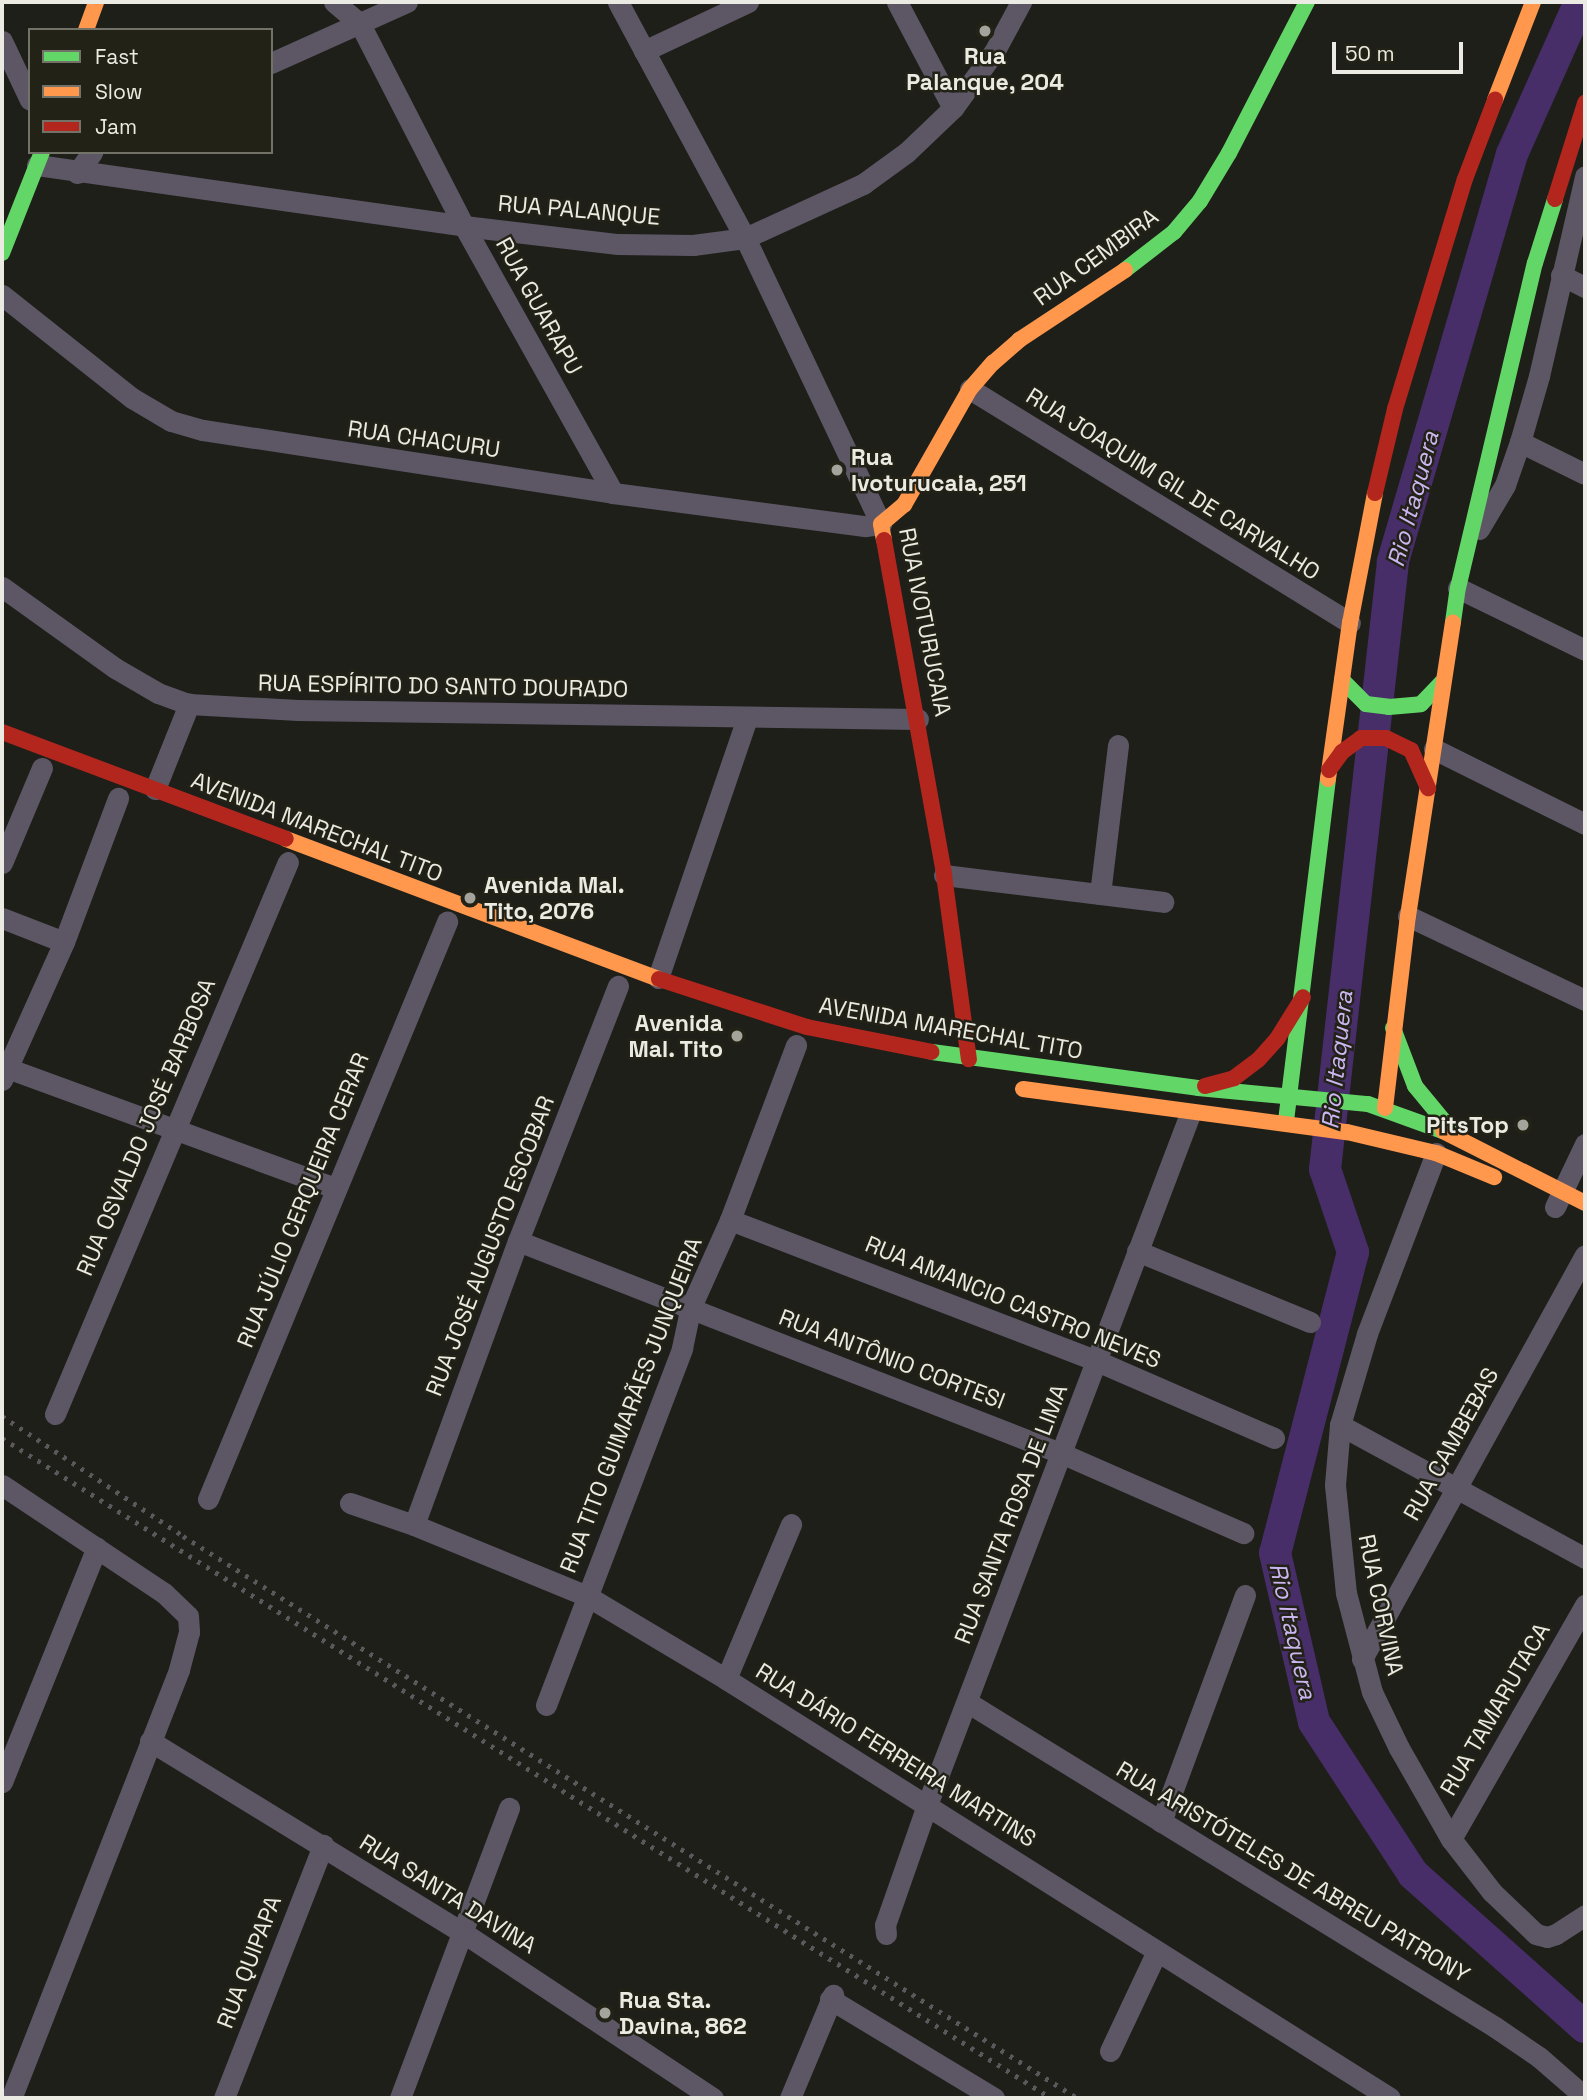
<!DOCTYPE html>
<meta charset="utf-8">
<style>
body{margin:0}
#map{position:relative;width:1587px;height:2100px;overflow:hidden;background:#1f1f1a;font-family:"Space Grotesk",sans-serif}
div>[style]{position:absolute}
.river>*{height:32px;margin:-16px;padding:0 16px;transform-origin:16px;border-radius:16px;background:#472e69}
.street>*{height:21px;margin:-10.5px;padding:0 10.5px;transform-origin:10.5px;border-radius:10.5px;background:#5d5765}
.fast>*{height:16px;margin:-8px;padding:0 8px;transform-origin:8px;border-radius:8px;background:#63d668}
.slow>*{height:16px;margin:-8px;padding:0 8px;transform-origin:8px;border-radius:8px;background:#ff974d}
.jam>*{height:16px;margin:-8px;padding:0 8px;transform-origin:8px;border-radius:8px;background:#b3261e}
.rail>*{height:5px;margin-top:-2.5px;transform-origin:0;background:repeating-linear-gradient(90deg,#5a585b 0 3.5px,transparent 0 10.5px)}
.dots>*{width:19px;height:19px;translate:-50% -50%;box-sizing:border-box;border:4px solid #222217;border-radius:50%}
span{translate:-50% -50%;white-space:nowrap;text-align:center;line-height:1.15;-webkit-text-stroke:5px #222217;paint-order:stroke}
.poi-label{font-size:23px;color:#ebebe3;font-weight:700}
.left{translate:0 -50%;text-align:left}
.right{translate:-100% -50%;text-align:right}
.street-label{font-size:23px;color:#ebebe3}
.water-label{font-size:24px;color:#cbb6f1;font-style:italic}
.frame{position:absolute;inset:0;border:4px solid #ebebe3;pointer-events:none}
.legend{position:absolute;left:28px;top:28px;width:245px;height:126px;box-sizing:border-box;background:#222217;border:2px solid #727269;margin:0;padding:9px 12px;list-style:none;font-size:21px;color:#ebebe3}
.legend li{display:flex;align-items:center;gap:14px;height:35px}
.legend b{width:35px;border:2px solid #727269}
.scale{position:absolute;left:1332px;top:42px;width:131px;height:32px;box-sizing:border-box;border:4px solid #ebebe3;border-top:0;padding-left:9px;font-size:21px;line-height:24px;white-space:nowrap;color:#ebebe3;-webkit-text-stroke:5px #222217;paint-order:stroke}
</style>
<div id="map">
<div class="river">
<div style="left:1580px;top:2px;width:167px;rotate:114.1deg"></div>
<div style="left:1512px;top:154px;width:425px;rotate:106.3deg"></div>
<div style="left:1393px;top:562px;width:611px;rotate:96.39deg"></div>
<div style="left:1325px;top:1169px;width:88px;rotate:71.4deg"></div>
<div style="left:1353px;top:1252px;width:311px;rotate:104.5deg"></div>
<div style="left:1275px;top:1553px;width:173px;rotate:77deg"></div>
<div style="left:1314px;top:1722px;width:181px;rotate:56.9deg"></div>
<div style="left:1413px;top:1874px;width:230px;rotate:41.7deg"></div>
</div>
<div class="street">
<div style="left:334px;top:2px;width:34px;rotate:40deg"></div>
<div style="left:360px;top:24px;width:227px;rotate:62.8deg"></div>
<div style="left:464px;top:226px;width:306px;rotate:60.8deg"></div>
<div style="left:897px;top:2px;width:120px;rotate:62.2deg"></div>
<div style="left:2px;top:41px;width:65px;rotate:64.6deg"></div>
<div style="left:644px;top:51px;width:115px;rotate:-25.2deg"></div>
<div style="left:271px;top:63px;width:149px;rotate:-24.2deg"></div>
<div style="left:37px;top:165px;width:431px;rotate:8.1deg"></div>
<div style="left:464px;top:226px;width:155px;rotate:6.7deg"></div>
<div style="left:618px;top:244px;width:75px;rotate:0.8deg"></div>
<div style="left:693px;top:245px;width:52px;rotate:-7.7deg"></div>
<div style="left:745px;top:238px;width:130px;rotate:-24.6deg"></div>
<div style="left:863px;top:184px;width:54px;rotate:-36deg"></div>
<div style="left:907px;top:152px;width:64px;rotate:-43.7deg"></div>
<div style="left:953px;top:108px;width:69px;rotate:-53.8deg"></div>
<div style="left:994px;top:52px;width:57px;rotate:-61.6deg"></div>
<div style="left:77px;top:173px;width:26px;rotate:-54deg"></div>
<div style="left:1561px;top:275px;width:27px;rotate:27deg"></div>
<div style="left:2px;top:295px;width:166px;rotate:38.4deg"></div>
<div style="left:132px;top:398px;width:45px;rotate:30.5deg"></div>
<div style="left:171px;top:421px;width:33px;rotate:16deg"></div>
<div style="left:203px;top:430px;width:415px;rotate:8.7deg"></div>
<div style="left:613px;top:493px;width:254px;rotate:7.5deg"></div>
<div style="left:865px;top:526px;width:16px;rotate:-7deg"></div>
<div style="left:881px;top:524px;width:317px;rotate:-115.4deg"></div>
<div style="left:745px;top:238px;width:268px;rotate:-118.3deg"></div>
<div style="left:970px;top:389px;width:446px;rotate:31.6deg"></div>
<div style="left:1520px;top:442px;width:72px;rotate:26.2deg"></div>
<div style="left:1479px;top:529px;width:51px;rotate:-59.4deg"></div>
<div style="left:1505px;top:485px;width:46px;rotate:-70.8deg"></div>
<div style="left:1520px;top:442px;width:69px;rotate:-73.9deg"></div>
<div style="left:1539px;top:376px;width:205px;rotate:-77deg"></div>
<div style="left:2px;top:587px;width:139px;rotate:35.6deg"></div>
<div style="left:115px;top:668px;width:50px;rotate:30.2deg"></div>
<div style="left:158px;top:693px;width:33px;rotate:20deg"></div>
<div style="left:189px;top:704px;width:109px;rotate:3.2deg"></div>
<div style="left:298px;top:710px;width:620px;rotate:0.83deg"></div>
<div style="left:1458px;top:588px;width:141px;rotate:26deg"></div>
<div style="left:1434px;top:749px;width:169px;rotate:26.4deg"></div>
<div style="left:155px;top:789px;width:92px;rotate:-68.2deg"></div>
<div style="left:2px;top:863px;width:103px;rotate:-67.2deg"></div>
<div style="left:944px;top:875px;width:221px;rotate:7deg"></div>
<div style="left:1100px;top:894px;width:150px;rotate:-83.1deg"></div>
<div style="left:1408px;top:916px;width:196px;rotate:25.4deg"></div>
<div style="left:2px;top:918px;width:66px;rotate:21.2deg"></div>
<div style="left:658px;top:978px;width:275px;rotate:-71.1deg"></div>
<div style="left:7px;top:1068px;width:349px;rotate:20.1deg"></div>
<div style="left:2px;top:1080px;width:151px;rotate:-65.8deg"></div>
<div style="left:64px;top:942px;width:154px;rotate:-69.4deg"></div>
<div style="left:1436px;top:1153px;width:194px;rotate:110.9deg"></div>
<div style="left:1367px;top:1334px;width:95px;rotate:106.5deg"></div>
<div style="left:1340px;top:1425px;width:60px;rotate:94.8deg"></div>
<div style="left:1335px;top:1485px;width:109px;rotate:84.2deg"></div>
<div style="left:1346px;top:1593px;width:102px;rotate:75.3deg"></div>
<div style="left:1372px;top:1692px;width:62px;rotate:64.3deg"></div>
<div style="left:1399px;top:1748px;width:105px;rotate:60.3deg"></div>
<div style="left:1451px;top:1839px;width:67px;rotate:52.3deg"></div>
<div style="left:1492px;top:1892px;width:61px;rotate:43.7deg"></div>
<div style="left:1536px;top:1934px;width:11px;rotate:15deg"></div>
<div style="left:1547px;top:1937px;width:9px;rotate:-18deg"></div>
<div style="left:1556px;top:1934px;width:35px;rotate:-33deg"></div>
<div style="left:1555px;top:1207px;width:70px;rotate:-64.5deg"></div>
<div style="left:730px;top:1220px;width:393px;rotate:21deg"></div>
<div style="left:1097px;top:1361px;width:193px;rotate:23.5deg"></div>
<div style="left:518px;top:1241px;width:585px;rotate:21.35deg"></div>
<div style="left:1063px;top:1454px;width:197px;rotate:23.7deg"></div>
<div style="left:1137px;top:1251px;width:187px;rotate:22.3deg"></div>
<div style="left:55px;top:1414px;width:599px;rotate:-67.12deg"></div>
<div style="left:1340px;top:1425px;width:279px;rotate:28.5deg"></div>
<div style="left:2px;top:1485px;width:195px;rotate:33.7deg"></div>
<div style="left:164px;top:1593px;width:33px;rotate:44deg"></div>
<div style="left:188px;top:1616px;width:16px;rotate:86deg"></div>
<div style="left:189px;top:1632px;width:39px;rotate:105deg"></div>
<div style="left:179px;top:1670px;width:460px;rotate:111.4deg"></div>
<div style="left:208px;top:1499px;width:625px;rotate:-67.5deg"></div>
<div style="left:350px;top:1503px;width:68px;rotate:19deg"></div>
<div style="left:414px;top:1525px;width:187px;rotate:22.3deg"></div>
<div style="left:587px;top:1596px;width:162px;rotate:30.8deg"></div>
<div style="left:726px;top:1679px;width:785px;rotate:32.25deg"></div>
<div style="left:414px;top:1525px;width:302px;rotate:-69.9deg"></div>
<div style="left:518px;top:1241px;width:274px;rotate:-68.6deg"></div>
<div style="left:1362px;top:1659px;width:461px;rotate:-61.1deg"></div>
<div style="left:726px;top:1679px;width:168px;rotate:-67.2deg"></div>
<div style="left:967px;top:1702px;width:620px;rotate:31.61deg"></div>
<div style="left:1495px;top:2027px;width:53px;rotate:34.3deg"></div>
<div style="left:1539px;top:2057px;width:61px;rotate:41deg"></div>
<div style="left:546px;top:1705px;width:382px;rotate:-69.1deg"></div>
<div style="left:682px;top:1348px;width:40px;rotate:-78deg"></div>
<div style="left:690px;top:1309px;width:98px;rotate:-65.8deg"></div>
<div style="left:730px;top:1220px;width:187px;rotate:-69.3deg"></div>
<div style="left:150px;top:1741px;width:366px;rotate:31.5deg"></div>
<div style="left:462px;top:1932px;width:301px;rotate:33.5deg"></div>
<div style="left:2px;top:1782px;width:253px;rotate:-68deg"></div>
<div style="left:1161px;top:1822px;width:242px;rotate:-69.7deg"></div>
<div style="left:1451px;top:1839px;width:270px;rotate:-60.2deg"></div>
<div style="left:886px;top:1934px;width:9px;rotate:-96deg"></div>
<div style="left:885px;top:1925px;width:127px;rotate:-70.7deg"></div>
<div style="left:927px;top:1805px;width:739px;rotate:-69.16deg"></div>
<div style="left:830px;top:1999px;width:192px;rotate:31.1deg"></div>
<div style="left:1110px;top:2051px;width:110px;rotate:-64.8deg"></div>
<div style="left:224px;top:2098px;width:272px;rotate:-68.6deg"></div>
<div style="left:400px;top:2098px;width:310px;rotate:-69.4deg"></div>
<div style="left:790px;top:2098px;width:112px;rotate:-67.3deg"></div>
</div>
<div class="fast">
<div style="left:2px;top:253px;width:109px;rotate:-68.4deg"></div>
<div style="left:1125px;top:270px;width:62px;rotate:-37.8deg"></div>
<div style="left:1174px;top:232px;width:40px;rotate:-50deg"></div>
<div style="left:1200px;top:201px;width:56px;rotate:-58.9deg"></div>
<div style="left:1229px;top:153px;width:170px;rotate:-62.7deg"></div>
<div style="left:1453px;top:622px;width:34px;rotate:-82deg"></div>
<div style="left:1458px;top:588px;width:334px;rotate:-76.7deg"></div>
<div style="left:1535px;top:263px;width:67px;rotate:-72.6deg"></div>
<div style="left:1342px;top:680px;width:34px;rotate:45deg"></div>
<div style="left:1366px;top:704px;width:23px;rotate:7deg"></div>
<div style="left:1389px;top:707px;width:32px;rotate:-5deg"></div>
<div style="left:1421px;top:704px;width:30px;rotate:-46deg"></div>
<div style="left:1393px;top:1028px;width:62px;rotate:69.2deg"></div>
<div style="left:1415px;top:1086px;width:60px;rotate:50.4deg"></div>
<div style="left:932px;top:1052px;width:268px;rotate:7.7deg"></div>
<div style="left:1198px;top:1088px;width:171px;rotate:5.4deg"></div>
<div style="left:1368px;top:1104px;width:80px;rotate:19.8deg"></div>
<div style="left:1286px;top:1121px;width:345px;rotate:-83deg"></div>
</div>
<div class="slow">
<div style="left:86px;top:30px;width:30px;rotate:-70deg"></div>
<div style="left:1495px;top:100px;width:105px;rotate:-68.8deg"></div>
<div style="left:884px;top:540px;width:16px;rotate:-101deg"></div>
<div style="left:881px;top:524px;width:30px;rotate:-40deg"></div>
<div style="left:904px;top:505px;width:133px;rotate:-60.4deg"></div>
<div style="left:970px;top:389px;width:35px;rotate:-49deg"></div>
<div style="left:993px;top:363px;width:35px;rotate:-41deg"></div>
<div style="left:1019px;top:340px;width:127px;rotate:-33.4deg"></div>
<div style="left:1328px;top:779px;width:158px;rotate:-82deg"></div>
<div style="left:1350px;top:623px;width:132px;rotate:-79.1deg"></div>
<div style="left:286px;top:839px;width:398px;rotate:20.6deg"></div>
<div style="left:1023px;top:1089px;width:327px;rotate:7.6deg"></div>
<div style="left:1347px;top:1132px;width:91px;rotate:13.3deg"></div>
<div style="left:1436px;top:1153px;width:63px;rotate:22.5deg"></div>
<div style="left:1385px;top:1108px;width:193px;rotate:-83.2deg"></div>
<div style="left:1408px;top:916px;width:297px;rotate:-81.3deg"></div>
<div style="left:1443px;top:1131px;width:159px;rotate:26.9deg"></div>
</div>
<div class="jam">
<div style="left:1555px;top:199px;width:101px;rotate:-72.6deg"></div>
<div style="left:1375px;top:493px;width:86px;rotate:-76.6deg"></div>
<div style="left:1395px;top:409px;width:240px;rotate:-73.1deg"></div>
<div style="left:1465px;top:179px;width:85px;rotate:-69.2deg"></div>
<div style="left:884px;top:540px;width:340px;rotate:79.8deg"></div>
<div style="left:944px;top:875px;width:186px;rotate:82.3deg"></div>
<div style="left:2px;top:732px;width:303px;rotate:20.6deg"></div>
<div style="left:1329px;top:770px;width:22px;rotate:-54deg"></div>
<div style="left:1342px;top:752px;width:24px;rotate:-36deg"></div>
<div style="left:1361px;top:738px;width:25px"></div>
<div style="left:1386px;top:738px;width:28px;rotate:26deg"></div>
<div style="left:1411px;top:750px;width:42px;rotate:65.9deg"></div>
<div style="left:659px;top:979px;width:156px;rotate:18deg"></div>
<div style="left:807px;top:1027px;width:127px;rotate:11.3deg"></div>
<div style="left:1205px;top:1086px;width:30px;rotate:-15deg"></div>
<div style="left:1234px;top:1078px;width:31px;rotate:-37deg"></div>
<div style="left:1259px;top:1059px;width:27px;rotate:-48deg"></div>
<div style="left:1277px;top:1039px;width:49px;rotate:-58.2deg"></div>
</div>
<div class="rail">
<div style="left:2px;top:1416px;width:217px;rotate:33.5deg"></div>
<div style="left:183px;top:1536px;width:1056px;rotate:32.15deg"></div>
<div style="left:2px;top:1438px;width:1239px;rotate:32.18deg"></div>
</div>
<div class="dots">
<div style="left:985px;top:31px;background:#a4a49d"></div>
<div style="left:837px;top:470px;background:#a4a49d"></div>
<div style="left:470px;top:898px;background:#a4a49d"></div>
<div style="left:737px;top:1036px;background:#a4a49d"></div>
<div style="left:1523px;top:1125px;background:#a4a49d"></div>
<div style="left:605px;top:2013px;background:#a4a49d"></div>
</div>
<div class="poi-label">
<span style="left:985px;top:69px">Rua<br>Palanque, 204</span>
<span class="left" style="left:851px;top:470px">Rua<br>Ivoturucaia, 251</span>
<span class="left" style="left:484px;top:898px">Avenida Mal.<br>Tito, 2076</span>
<span class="right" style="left:723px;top:1036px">Avenida<br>Mal. Tito</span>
<span class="right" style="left:1509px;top:1125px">PitsTop</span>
<span class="left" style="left:619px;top:2013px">Rua Sta.<br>Davina, 862</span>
</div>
<div class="street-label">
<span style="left:579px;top:210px;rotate:5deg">RUA PALANQUE</span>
<span style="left:1096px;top:257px;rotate:-36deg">RUA CEMBIRA</span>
<span style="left:539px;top:306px;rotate:61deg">RUA GUARAPU</span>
<span style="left:424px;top:439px;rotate:8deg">RUA CHACURU</span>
<span style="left:1173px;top:484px;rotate:32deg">RUA JOAQUIM GIL DE CARVALHO</span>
<span style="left:925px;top:622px;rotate:79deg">RUA IVOTURUCAIA</span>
<span style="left:443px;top:686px;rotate:1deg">RUA ESPÍRITO DO SANTO DOURADO</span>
<span style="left:317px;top:827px;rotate:21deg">AVENIDA MARECHAL TITO</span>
<span style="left:951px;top:1028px;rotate:10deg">AVENIDA MARECHAL TITO</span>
<span style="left:146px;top:1127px;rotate:-67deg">RUA OSVALDO JOSÉ BARBOSA</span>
<span style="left:303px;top:1200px;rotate:-68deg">RUA JÚLIO CERQUEIRA CERAR</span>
<span style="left:490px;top:1246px;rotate:-69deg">RUA JOSÉ AUGUSTO ESCOBAR</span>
<span style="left:1013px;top:1302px;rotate:22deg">RUA AMANCIO CASTRO NEVES</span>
<span style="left:892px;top:1359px;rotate:21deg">RUA ANTÔNIO CORTESI</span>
<span style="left:631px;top:1405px;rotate:-69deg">RUA TITO GUIMARÃES JUNQUEIRA</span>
<span style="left:1451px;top:1444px;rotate:-61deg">RUA CAMBEBAS</span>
<span style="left:1011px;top:1514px;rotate:-69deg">RUA SANTA ROSA DE LIMA</span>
<span style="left:1381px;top:1605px;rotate:78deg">RUA CORVINA</span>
<span style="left:1495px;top:1709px;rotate:-60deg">RUA TAMARUTACA</span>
<span style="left:896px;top:1755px;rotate:32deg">RUA DÁRIO FERREIRA MARTINS</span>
<span style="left:1293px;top:1872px;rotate:31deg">RUA ARISTÓTELES DE ABREU PATRONY</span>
<span style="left:448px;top:1894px;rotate:32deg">RUA SANTA DAVINA</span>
<span style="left:249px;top:1962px;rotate:-69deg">RUA QUIPAPA</span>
</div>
<div class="water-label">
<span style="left:1413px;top:499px;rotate:-75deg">Rio Itaquera</span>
<span style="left:1337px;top:1060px;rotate:-84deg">Rio Itaquera</span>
<span style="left:1293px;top:1631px;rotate:77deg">Rio Itaquera</span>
</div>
<div class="frame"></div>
<ul class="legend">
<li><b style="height:9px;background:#63d668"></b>Fast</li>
<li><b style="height:9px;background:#ff974d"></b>Slow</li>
<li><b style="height:9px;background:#b3261e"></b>Jam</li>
</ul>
<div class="scale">50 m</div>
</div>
